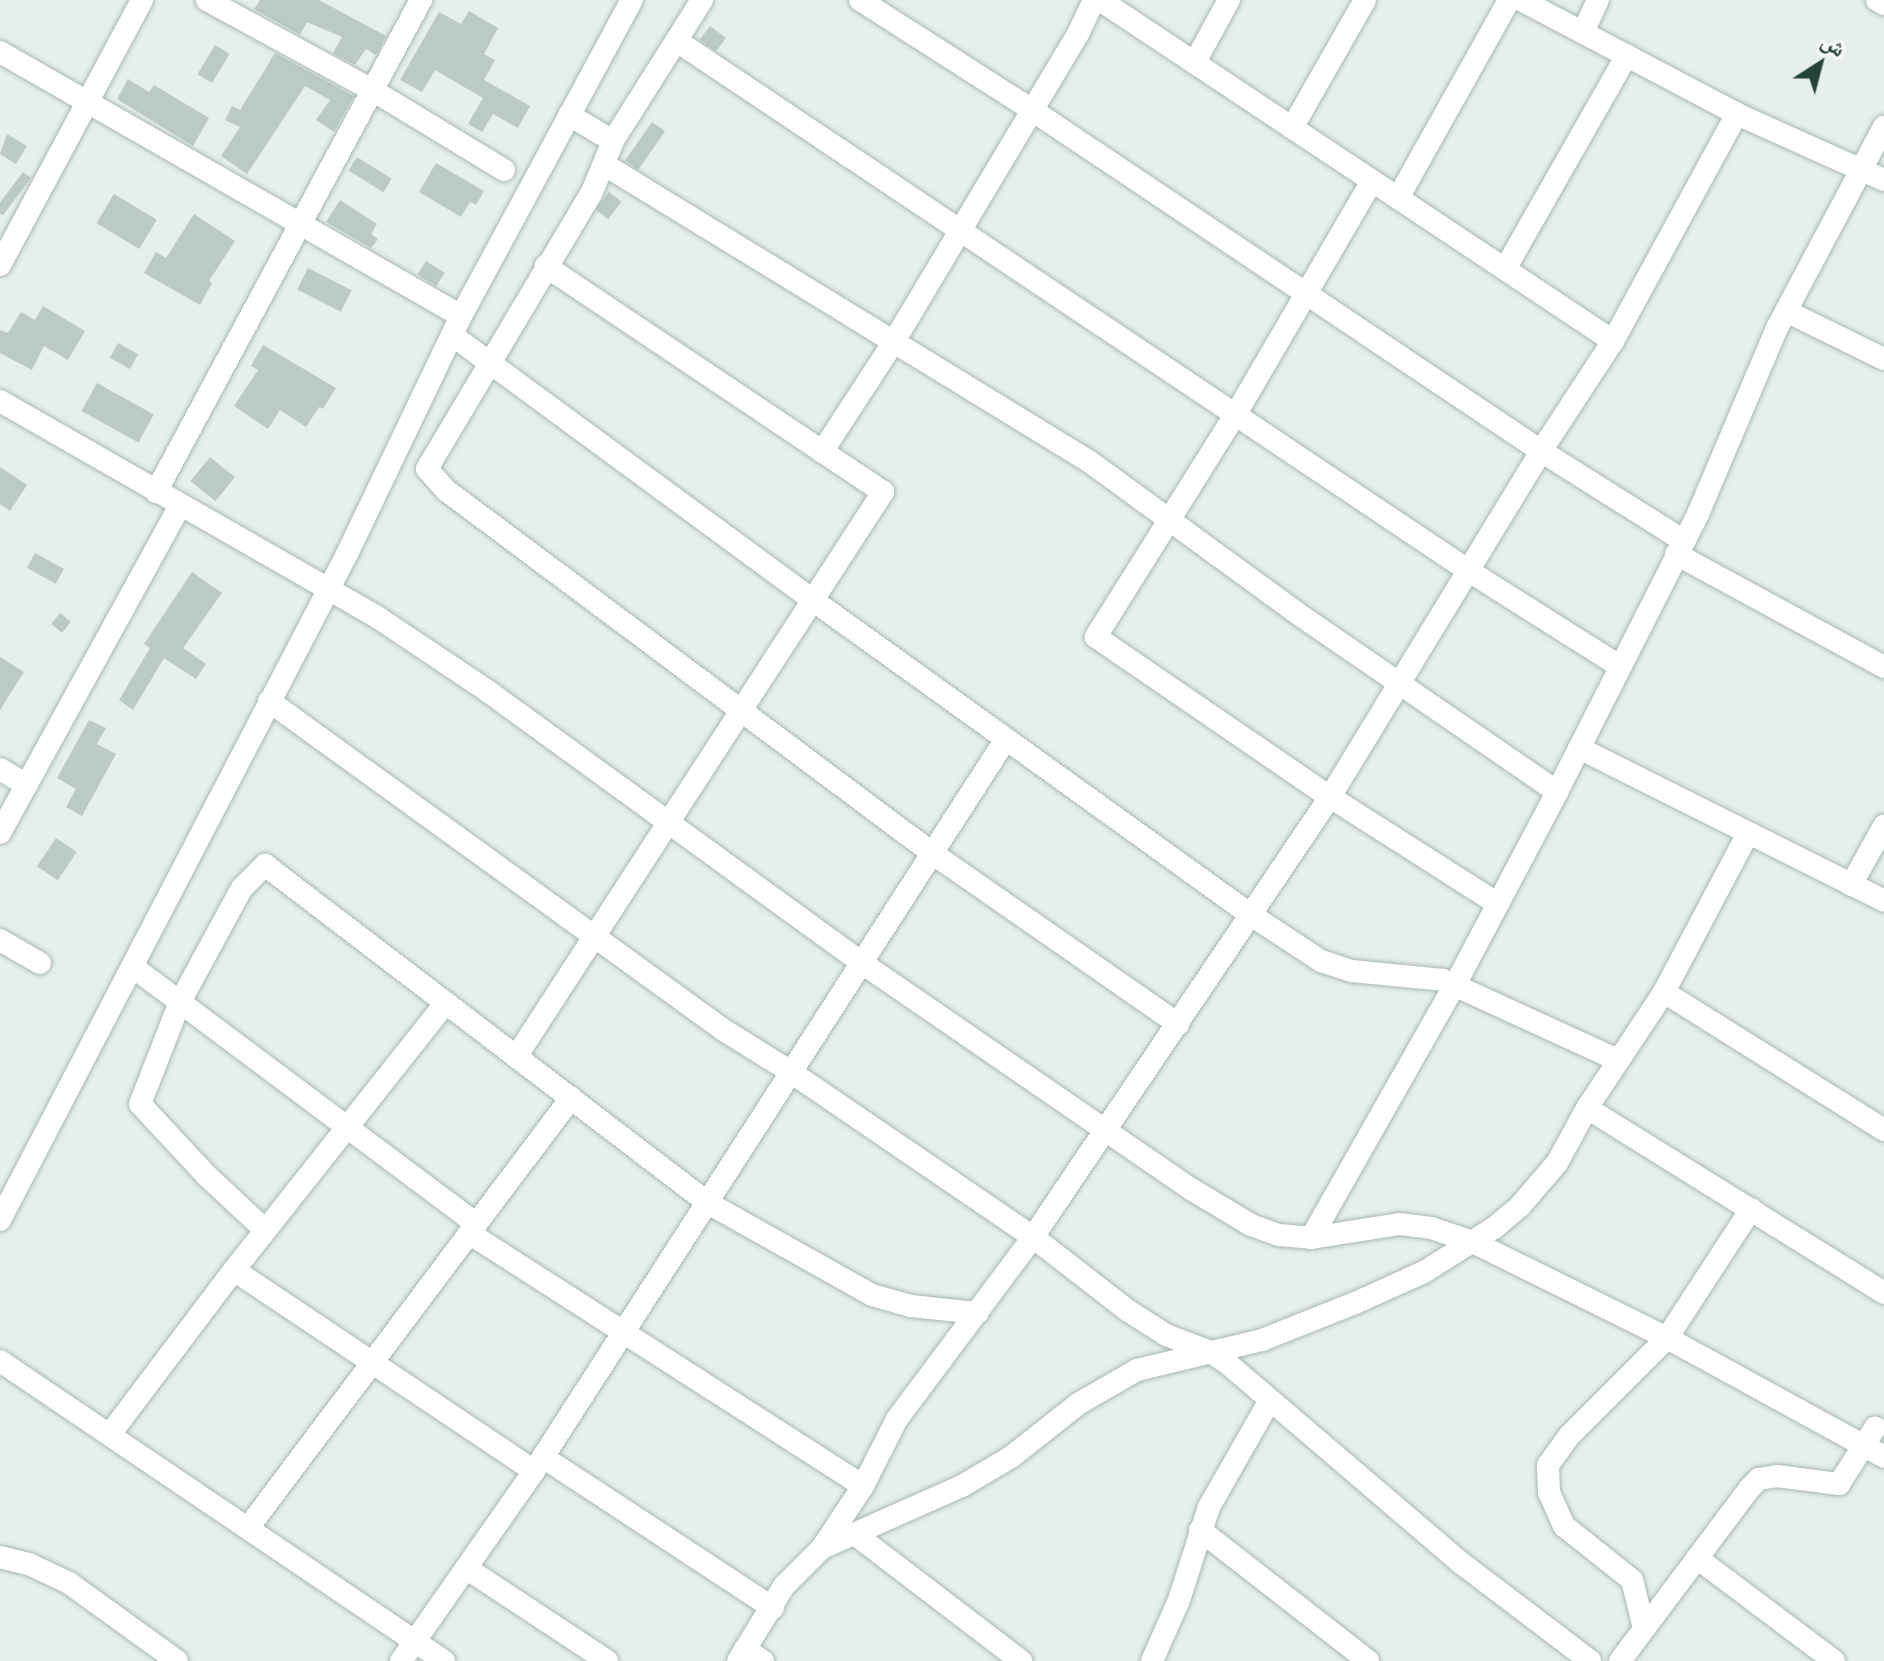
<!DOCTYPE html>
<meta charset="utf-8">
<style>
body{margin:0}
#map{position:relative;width:1884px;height:1661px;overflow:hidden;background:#e6efeb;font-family:Inter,"Noto Naskh Arabic",sans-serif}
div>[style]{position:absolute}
.building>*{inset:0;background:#bbcac4;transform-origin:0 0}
.roads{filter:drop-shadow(0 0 2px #a8b8b2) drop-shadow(0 0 2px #a8b8b2)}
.street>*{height:22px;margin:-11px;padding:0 11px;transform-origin:11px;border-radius:11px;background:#fff}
span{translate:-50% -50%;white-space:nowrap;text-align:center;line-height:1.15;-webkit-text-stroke:8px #f7fbf9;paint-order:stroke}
.north{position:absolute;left:1780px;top:24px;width:80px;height:80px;-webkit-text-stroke:6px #f7fbf9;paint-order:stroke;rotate:36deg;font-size:22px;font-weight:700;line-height:32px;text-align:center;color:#24423a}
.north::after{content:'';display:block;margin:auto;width:28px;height:36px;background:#24423a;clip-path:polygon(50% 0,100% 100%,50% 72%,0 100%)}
</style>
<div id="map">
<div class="building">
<div style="clip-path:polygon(260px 0,319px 0,386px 36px,376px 55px,366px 49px,355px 65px,333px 53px,342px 37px,307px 22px,300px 35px,254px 9px)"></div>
<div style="clip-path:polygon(469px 11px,498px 28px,484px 54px,495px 60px,484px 80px,530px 106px,518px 128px,493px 114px,482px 132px,468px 124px,483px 98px,435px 70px,422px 92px,400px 80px,439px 12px,461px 24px)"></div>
<div style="left:710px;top:26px;width:20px;height:17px;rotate:37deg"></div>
<div style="left:215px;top:45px;width:17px;height:34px;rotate:31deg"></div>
<div style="clip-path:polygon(275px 53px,354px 96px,334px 132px,316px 120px,330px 100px,305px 86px,247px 174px,221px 156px,240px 127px,225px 120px,232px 106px,240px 110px)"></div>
<div style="clip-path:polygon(128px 79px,149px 92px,154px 85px,209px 118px,193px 146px,117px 99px)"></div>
<div style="left:652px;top:122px;width:16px;height:47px;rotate:35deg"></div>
<div style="clip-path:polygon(7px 134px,27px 146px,16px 164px,0 154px)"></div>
<div style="left:357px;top:157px;width:41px;height:16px;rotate:32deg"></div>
<div style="clip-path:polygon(436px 163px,484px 191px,476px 205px,470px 202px,461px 217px,419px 192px)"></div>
<div style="left:23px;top:172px;width:10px;height:47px;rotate:37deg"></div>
<div style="left:609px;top:192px;width:16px;height:22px;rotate:38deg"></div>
<div style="left:114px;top:194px;width:50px;height:34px;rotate:31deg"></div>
<div style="clip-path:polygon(340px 200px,377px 224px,371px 234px,378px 239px,371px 248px,326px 222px)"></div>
<div style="clip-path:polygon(194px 214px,235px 241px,209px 281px,212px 283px,200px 305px,144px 273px,156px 252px,166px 258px)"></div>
<div style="left:426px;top:261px;width:22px;height:16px;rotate:32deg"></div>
<div style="left:308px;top:268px;width:49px;height:24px;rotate:27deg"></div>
<div style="clip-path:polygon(43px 306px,85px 331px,68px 360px,44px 346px,32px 370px,0 353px,0 330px,8px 333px,21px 312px,35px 320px)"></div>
<div style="left:118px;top:343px;width:23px;height:17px;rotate:29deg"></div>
<div style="clip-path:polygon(263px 345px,336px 388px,323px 409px,319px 407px,306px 427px,280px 410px,268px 429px,234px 406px,258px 370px,251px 366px)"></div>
<div style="left:97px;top:383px;width:65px;height:32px;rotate:29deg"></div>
<div style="left:210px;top:457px;width:32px;height:31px;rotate:39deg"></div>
<div style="clip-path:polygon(0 467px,27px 485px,10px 511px,0 504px)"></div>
<div style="left:35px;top:553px;width:33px;height:17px;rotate:29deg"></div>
<div style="clip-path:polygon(192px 572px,222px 593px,183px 648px,206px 664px,196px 679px,164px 658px,133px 710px,119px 700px,150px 648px,144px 644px)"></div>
<div style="left:60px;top:613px;width:14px;height:14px;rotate:39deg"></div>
<div style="clip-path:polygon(0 657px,24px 672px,0 710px)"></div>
<div style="clip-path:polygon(89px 720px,106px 728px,97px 744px,116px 754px,82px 816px,66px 807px,76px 789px,57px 778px)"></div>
<div style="left:56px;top:838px;width:25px;height:34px;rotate:34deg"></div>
</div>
<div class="roads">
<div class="street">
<div style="left:207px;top:0;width:190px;rotate:28.6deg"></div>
<div style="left:374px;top:91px;width:152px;rotate:31.3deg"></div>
<div style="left:702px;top:0;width:167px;rotate:122.3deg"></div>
<div style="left:613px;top:141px;width:55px;rotate:112.4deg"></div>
<div style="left:592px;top:192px;width:322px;rotate:120.8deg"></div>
<div style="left:427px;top:469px;width:30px;rotate:48deg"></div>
<div style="left:447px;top:491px;width:605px;rotate:36.74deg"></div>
<div style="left:932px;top:853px;width:300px;rotate:34.8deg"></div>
<div style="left:860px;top:0;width:204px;rotate:32.6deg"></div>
<div style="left:1032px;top:110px;width:613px;rotate:33.82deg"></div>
<div style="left:1541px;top:451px;width:169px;rotate:32.2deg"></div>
<div style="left:1100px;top:0;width:616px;rotate:33.61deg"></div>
<div style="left:1521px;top:0;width:244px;rotate:27.8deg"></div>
<div style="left:1737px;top:114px;width:161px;rotate:24.2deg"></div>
<div style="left:1877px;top:0;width:8px;rotate:30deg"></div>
<div style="left:1583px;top:32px;width:35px;rotate:-65deg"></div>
<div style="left:677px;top:41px;width:953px;rotate:33.79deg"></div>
<div style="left:1469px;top:571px;width:178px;rotate:32.3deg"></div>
<div style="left:0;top:52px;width:531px;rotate:29.8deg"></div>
<div style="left:1195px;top:62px;width:71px;rotate:-61.3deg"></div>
<div style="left:569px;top:115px;width:51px;rotate:30.6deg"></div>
<div style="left:1292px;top:128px;width:147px;rotate:-60.3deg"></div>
<div style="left:605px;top:165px;width:569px;rotate:31.48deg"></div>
<div style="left:1090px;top:462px;width:253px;rotate:36.1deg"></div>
<div style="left:1294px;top:611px;width:319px;rotate:34.5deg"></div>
<div style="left:1372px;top:181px;width:271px;rotate:120.3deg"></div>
<div style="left:1235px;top:415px;width:262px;rotate:122.1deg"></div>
<div style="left:1096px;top:637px;width:283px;rotate:34.4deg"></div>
<div style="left:1330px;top:797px;width:199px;rotate:32.5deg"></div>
<div style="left:1398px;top:198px;width:227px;rotate:-60.7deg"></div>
<div style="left:0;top:265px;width:301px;rotate:-61.8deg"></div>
<div style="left:1505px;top:269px;width:246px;rotate:-60.3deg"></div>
<div style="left:1786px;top:311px;width:109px;rotate:26.1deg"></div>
<div style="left:452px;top:335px;width:449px;rotate:36.3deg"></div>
<div style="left:814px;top:601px;width:538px;rotate:35.7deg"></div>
<div style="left:1251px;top:915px;width:84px;rotate:33.3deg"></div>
<div style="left:1321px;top:961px;width:33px;rotate:18deg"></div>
<div style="left:1352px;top:971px;width:91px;rotate:5.6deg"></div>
<div style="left:1443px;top:980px;width:192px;rotate:24.6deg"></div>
<div style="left:0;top:401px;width:434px;rotate:29.8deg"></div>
<div style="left:377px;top:617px;width:135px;rotate:33.8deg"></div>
<div style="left:489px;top:692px;width:461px;rotate:36deg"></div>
<div style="left:862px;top:963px;width:399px;rotate:34.5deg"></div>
<div style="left:1191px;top:1189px;width:70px;rotate:31deg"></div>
<div style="left:1251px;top:1225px;width:30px;rotate:20deg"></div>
<div style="left:1279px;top:1235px;width:32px;rotate:5deg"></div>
<div style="left:1311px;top:1238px;width:89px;rotate:-9deg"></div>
<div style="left:1399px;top:1224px;width:32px;rotate:7deg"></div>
<div style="left:1431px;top:1228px;width:44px;rotate:18.4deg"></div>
<div style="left:1473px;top:1242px;width:216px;rotate:26.3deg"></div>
<div style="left:1667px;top:1338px;width:247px;rotate:28.7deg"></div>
<div style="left:822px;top:452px;width:130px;rotate:-56.9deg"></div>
<div style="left:893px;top:343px;width:362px;rotate:-59.1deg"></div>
<div style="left:1079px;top:32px;width:35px;rotate:-65deg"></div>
<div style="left:156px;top:492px;width:559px;rotate:-61.69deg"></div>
<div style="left:1676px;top:554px;width:237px;rotate:28.5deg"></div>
<div style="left:269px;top:701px;width:563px;rotate:35.89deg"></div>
<div style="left:725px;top:1031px;width:78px;rotate:31.8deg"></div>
<div style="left:791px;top:1072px;width:293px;rotate:34.3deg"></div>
<div style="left:1033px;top:1237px;width:119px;rotate:37.8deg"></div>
<div style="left:1127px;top:1310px;width:46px;rotate:32.7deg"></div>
<div style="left:1166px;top:1335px;width:48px;rotate:20.7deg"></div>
<div style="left:1211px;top:1352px;width:19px;rotate:35deg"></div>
<div style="left:1227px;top:1363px;width:308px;rotate:40.5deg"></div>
<div style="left:1461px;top:1563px;width:162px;rotate:37.2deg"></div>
<div style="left:1579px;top:748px;width:341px;rotate:26.6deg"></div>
<div style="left:0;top:769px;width:31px;rotate:31deg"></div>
<div style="left:0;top:833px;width:373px;rotate:-61.2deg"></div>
<div style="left:1851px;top:885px;width:68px;rotate:-60.8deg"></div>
<div style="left:0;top:940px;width:46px;rotate:29.9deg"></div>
<div style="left:133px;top:967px;width:429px;rotate:36.8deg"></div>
<div style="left:1664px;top:992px;width:260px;rotate:32.1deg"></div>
<div style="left:516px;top:1057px;width:674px;rotate:-56.99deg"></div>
<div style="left:883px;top:492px;width:406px;rotate:-146.2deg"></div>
<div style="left:1587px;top:1108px;width:350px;rotate:31.9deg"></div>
<div style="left:0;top:1220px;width:749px;rotate:-62.48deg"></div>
<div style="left:346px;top:556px;width:266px;rotate:-64.4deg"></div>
<div style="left:461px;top:316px;width:359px;rotate:-61.6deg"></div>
<div style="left:265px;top:1230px;width:79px;rotate:-137deg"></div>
<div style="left:207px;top:1176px;width:98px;rotate:-132.9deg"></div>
<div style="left:140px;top:1104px;width:110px;rotate:-68.6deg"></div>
<div style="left:180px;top:1002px;width:130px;rotate:-61.5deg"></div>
<div style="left:242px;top:888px;width:33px;rotate:-45deg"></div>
<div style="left:265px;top:865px;width:557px;rotate:37.34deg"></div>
<div style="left:708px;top:1203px;width:188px;rotate:29.3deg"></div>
<div style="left:872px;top:1295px;width:41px;rotate:15.8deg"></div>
<div style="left:911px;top:1306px;width:67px;rotate:6deg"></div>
<div style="left:469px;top:1233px;width:468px;rotate:32.7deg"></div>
<div style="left:1311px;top:1238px;width:291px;rotate:-60.4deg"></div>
<div style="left:1455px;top:985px;width:218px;rotate:-62.1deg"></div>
<div style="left:1557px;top:792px;width:312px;rotate:-63.1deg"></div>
<div style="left:1698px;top:514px;width:202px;rotate:-67deg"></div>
<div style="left:1777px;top:328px;width:228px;rotate:-62deg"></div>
<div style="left:234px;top:1270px;width:340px;rotate:-51.6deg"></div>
<div style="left:0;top:1361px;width:536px;rotate:34.05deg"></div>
<div style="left:110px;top:1434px;width:206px;rotate:-52.9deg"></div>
<div style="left:234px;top:1270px;width:361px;rotate:33.8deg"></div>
<div style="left:543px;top:1457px;width:275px;rotate:33.3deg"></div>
<div style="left:248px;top:1528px;width:538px;rotate:-53.09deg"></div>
<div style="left:1200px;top:1530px;width:213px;rotate:37.9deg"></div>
<div style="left:856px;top:1535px;width:208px;rotate:37.4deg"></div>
<div style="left:822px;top:1548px;width:74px;rotate:-56.5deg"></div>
<div style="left:863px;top:1486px;width:75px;rotate:-63.1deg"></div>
<div style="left:897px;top:1419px;width:227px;rotate:-53.2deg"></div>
<div style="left:1033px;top:1237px;width:531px;rotate:-55.98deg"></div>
<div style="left:1330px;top:797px;width:405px;rotate:-58.6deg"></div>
<div style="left:1541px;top:451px;width:131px;rotate:-56.8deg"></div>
<div style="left:1613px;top:341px;width:259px;rotate:-61.4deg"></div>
<div style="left:0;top:1557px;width:30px;rotate:14deg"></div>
<div style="left:29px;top:1564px;width:44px;rotate:25.4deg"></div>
<div style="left:69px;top:1583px;width:133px;rotate:35.8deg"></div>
<div style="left:1697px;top:1558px;width:171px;rotate:36.9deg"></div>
<div style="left:466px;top:1568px;width:169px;rotate:33.4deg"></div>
<div style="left:1644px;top:1628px;width:49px;rotate:-104deg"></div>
<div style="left:1632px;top:1580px;width:87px;rotate:-141.5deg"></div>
<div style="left:1564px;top:1526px;width:36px;rotate:-114deg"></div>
<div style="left:1549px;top:1493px;width:28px;rotate:-92deg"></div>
<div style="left:1548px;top:1465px;width:37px;rotate:-54deg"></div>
<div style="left:1570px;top:1435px;width:137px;rotate:-45deg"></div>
<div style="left:1667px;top:1338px;width:154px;rotate:-56.9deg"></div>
<div style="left:745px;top:1649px;width:22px;rotate:34deg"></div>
<div style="left:401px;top:1661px;width:232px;rotate:-55deg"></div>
<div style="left:534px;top:1471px;width:871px;rotate:-57.19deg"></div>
<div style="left:738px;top:1661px;width:88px;rotate:-58.5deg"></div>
<div style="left:784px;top:1586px;width:54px;rotate:-45deg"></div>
<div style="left:822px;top:1548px;width:153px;rotate:-23.9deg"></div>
<div style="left:962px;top:1486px;width:57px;rotate:-30.6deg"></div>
<div style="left:1011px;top:1457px;width:85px;rotate:-38.3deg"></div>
<div style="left:1078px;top:1404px;width:68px;rotate:-30deg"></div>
<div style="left:1137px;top:1370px;width:129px;rotate:-13.5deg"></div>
<div style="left:1262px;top:1340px;width:100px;rotate:-21.7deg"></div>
<div style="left:1355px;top:1303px;width:76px;rotate:-24.2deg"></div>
<div style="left:1424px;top:1272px;width:83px;rotate:-32.2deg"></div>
<div style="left:1494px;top:1228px;width:34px;rotate:-40deg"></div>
<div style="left:1520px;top:1206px;width:57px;rotate:-49.3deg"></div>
<div style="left:1557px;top:1163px;width:63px;rotate:-61.4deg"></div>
<div style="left:1587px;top:1108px;width:139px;rotate:-56.4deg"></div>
<div style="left:1664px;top:992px;width:178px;rotate:-62.1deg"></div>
<div style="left:1152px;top:1661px;width:67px;rotate:-66.1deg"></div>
<div style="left:1179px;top:1600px;width:98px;rotate:-72.1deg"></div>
<div style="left:1209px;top:1507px;width:123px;rotate:-60.3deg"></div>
<div style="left:1620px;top:1661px;width:216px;rotate:-53.1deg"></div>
<div style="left:1750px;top:1488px;width:13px;rotate:-45deg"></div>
<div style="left:1759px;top:1479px;width:18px;rotate:-9deg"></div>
<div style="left:1777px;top:1476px;width:63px;rotate:7.4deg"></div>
<div style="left:1839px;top:1484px;width:67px;rotate:-57.3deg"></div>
</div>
</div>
<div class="north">ش</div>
</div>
